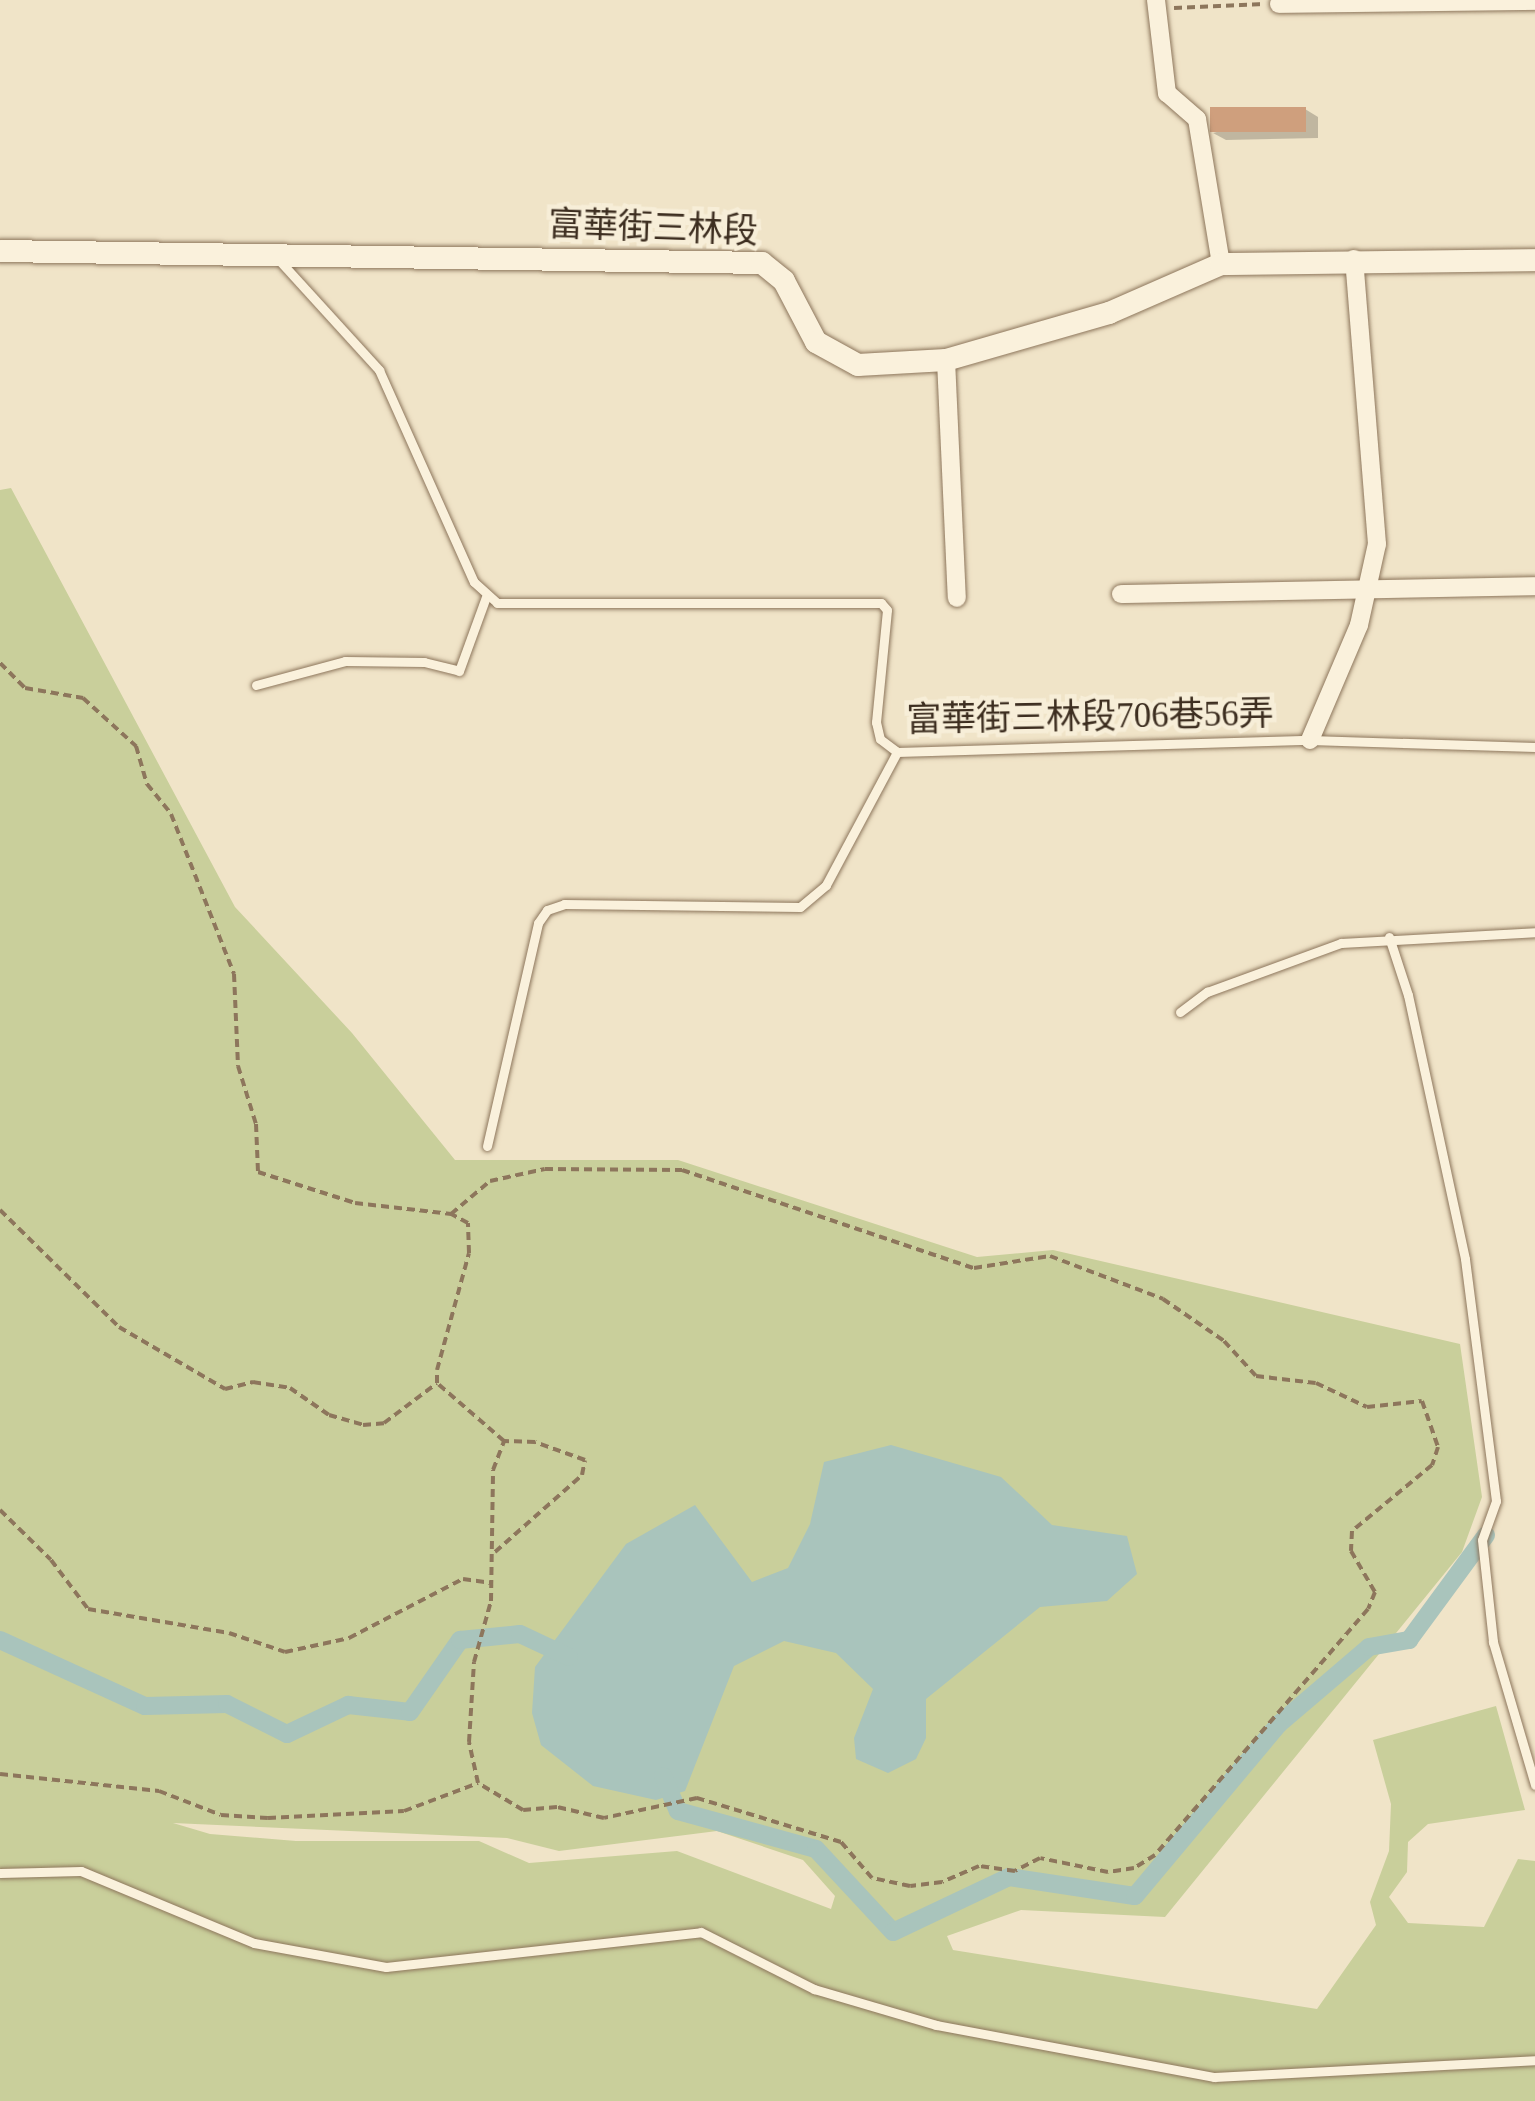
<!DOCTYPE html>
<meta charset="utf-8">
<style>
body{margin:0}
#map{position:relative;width:1535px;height:2101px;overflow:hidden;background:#f0e4c8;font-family:"Times New Roman","Noto Sans TC",serif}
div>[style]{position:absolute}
.green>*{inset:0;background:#c9cf9b}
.water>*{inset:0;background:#a9c4bc}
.shadow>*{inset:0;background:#0003}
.canal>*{height:18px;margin:-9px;padding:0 9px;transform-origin:9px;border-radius:9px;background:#a9c4bc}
.building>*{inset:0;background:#cf9f7d;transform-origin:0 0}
.path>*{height:4px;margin-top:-2px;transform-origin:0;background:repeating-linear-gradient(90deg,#8d765c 0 8px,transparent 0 13px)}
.roads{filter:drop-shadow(0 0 2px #8d765c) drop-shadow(0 0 2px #8d765c)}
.service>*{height:9px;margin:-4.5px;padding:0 4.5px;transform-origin:4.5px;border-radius:4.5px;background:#faf1dc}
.minor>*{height:18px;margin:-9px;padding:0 9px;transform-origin:9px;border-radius:9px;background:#faf1dc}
.tertiary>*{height:22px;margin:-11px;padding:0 11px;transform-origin:11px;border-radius:11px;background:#faf1dc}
span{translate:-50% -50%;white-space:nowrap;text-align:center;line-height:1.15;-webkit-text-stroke:9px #f7eed8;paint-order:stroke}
.street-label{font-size:35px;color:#3d2e20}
</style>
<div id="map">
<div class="green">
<div style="clip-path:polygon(evenodd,11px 488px,235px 907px,352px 1033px,455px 1160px,678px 1160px,977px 1257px,1053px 1250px,1460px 1344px,1482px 1497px,1462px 1552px,1165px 1917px,1021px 1910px,947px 1936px,953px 1950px,1317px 2009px,1376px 1925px,1370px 1902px,1389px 1851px,1391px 1804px,1373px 1740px,1496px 1706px,1525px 1810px,1428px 1824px,1408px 1842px,1407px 1872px,1389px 1897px,1408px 1923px,1484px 1927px,1518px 1859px,1535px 1861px,1535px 2101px,0 2101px,0 490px,11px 488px,173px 1823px,507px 1838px,559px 1851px,717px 1831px,803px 1860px,835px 1896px,831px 1909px,677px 1851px,529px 1863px,479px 1841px,296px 1841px,210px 1834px,173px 1823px)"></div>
</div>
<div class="water">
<div style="clip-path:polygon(891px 1445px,1001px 1477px,1052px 1525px,1127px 1536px,1137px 1574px,1107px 1601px,1040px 1607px,926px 1699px,926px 1738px,916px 1759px,888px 1773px,856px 1759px,854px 1738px,873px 1689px,836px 1653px,784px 1641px,734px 1666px,685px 1791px,656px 1800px,593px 1786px,541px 1745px,532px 1713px,535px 1667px,626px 1544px,695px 1505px,752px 1582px,788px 1568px,810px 1524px,824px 1462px)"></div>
</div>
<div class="shadow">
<div style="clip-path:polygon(1305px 109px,1318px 117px,1318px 138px,1226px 140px,1213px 133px)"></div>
</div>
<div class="canal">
<div style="left:0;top:1640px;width:159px;rotate:24.5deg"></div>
<div style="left:145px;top:1706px;width:82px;rotate:-1.4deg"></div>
<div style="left:227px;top:1704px;width:67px;rotate:26.6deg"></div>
<div style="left:287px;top:1734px;width:68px;rotate:-25.4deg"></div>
<div style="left:348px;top:1705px;width:62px;rotate:6.4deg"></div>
<div style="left:410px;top:1712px;width:88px;rotate:-55.2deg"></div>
<div style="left:460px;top:1640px;width:60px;rotate:-5.7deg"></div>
<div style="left:520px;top:1634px;width:54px;rotate:25.1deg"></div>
<div style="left:663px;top:1776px;width:38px;rotate:67deg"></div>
<div style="left:678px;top:1811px;width:143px;rotate:15.4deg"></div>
<div style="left:816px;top:1849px;width:113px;rotate:47.1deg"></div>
<div style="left:893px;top:1932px;width:128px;rotate:-25.4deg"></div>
<div style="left:1009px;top:1877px;width:127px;rotate:8.6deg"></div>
<div style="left:1135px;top:1896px;width:224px;rotate:-50.1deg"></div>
<div style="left:1279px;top:1724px;width:118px;rotate:-40.5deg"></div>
<div style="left:1369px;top:1647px;width:41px;rotate:-9.9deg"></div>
<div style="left:1409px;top:1640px;width:130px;rotate:-53.7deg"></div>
</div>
<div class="building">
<div style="left:1306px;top:107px;width:25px;height:96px;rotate:90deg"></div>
</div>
<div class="path">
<div style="left:1174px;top:8px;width:90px;rotate:-2.5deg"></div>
<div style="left:0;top:663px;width:35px;rotate:45deg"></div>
<div style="left:25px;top:688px;width:59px;rotate:9.8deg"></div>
<div style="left:83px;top:698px;width:72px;rotate:42.2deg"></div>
<div style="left:136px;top:746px;width:40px;rotate:74deg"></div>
<div style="left:147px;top:784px;width:38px;rotate:51deg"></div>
<div style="left:171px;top:814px;width:172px;rotate:68.5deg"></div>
<div style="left:234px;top:974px;width:92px;rotate:87.5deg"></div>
<div style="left:238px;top:1066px;width:61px;rotate:72.8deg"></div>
<div style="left:256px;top:1124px;width:48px;rotate:87.6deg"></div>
<div style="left:258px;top:1172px;width:102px;rotate:17.7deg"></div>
<div style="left:355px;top:1203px;width:97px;rotate:6.5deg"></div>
<div style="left:545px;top:1169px;width:137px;rotate:0.4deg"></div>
<div style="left:682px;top:1170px;width:308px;rotate:18.6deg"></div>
<div style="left:974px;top:1268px;width:77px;rotate:-9deg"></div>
<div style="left:1050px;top:1256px;width:121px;rotate:20.8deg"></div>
<div style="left:1163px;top:1299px;width:74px;rotate:34.5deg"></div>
<div style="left:1224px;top:1341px;width:47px;rotate:47.6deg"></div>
<div style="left:1256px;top:1376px;width:60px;rotate:6.7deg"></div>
<div style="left:1316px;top:1383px;width:56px;rotate:25.2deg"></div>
<div style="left:1367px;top:1407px;width:55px;rotate:-6.2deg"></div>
<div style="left:1422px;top:1401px;width:49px;rotate:70.8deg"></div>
<div style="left:1438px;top:1447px;width:19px;rotate:108deg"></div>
<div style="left:1432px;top:1465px;width:104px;rotate:140.5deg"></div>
<div style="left:1352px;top:1531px;width:20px;rotate:93deg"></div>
<div style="left:1351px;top:1551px;width:48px;rotate:59.7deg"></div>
<div style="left:1375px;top:1592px;width:18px;rotate:112deg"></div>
<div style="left:1368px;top:1609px;width:325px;rotate:130.9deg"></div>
<div style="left:1155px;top:1855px;width:25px;rotate:148deg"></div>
<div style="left:1134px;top:1868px;width:26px;rotate:171deg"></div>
<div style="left:1108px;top:1872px;width:69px;rotate:-168.4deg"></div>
<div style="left:1040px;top:1858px;width:28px;rotate:153deg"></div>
<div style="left:1015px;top:1871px;width:36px;rotate:-172deg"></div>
<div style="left:979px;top:1866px;width:40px;rotate:156.6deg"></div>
<div style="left:942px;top:1882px;width:32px;rotate:173deg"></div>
<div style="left:910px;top:1886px;width:39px;rotate:-168deg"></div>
<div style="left:872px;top:1878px;width:48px;rotate:-130.7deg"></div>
<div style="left:841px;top:1842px;width:151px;rotate:-163deg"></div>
<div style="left:697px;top:1798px;width:95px;rotate:167.9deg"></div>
<div style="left:604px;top:1818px;width:48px;rotate:-166.8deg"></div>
<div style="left:557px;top:1807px;width:34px;rotate:175deg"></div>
<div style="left:523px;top:1810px;width:52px;rotate:-149deg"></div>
<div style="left:478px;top:1783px;width:42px;rotate:-102.4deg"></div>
<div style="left:469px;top:1742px;width:80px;rotate:-86.4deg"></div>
<div style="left:474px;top:1662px;width:63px;rotate:-74.4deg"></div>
<div style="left:491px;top:1601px;width:131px;rotate:-89.1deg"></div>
<div style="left:493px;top:1470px;width:31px;rotate:-69deg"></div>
<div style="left:504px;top:1441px;width:89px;rotate:-139.1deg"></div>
<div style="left:437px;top:1383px;width:13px;rotate:-90deg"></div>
<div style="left:437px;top:1370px;width:121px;rotate:-74.7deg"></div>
<div style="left:469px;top:1253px;width:30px;rotate:-92deg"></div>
<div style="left:468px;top:1223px;width:19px;rotate:-152deg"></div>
<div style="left:451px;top:1214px;width:51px;rotate:-40.2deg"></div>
<div style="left:490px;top:1181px;width:56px;rotate:-12.3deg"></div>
<div style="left:0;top:1210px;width:167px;rotate:44.5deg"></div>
<div style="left:119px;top:1327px;width:123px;rotate:30.3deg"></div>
<div style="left:225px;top:1389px;width:29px;rotate:-14deg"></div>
<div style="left:253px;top:1382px;width:37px;rotate:9deg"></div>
<div style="left:290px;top:1388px;width:47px;rotate:34.7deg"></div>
<div style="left:329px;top:1415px;width:35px;rotate:16deg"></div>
<div style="left:363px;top:1425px;width:21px;rotate:-5deg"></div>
<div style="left:384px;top:1423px;width:66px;rotate:-37deg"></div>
<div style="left:0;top:1510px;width:71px;rotate:44.4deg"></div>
<div style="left:51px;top:1560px;width:61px;rotate:52.9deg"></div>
<div style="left:88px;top:1609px;width:143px;rotate:9.7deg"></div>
<div style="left:229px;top:1633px;width:59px;rotate:18.7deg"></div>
<div style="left:285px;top:1652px;width:66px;rotate:-12.3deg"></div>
<div style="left:349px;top:1638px;width:128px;rotate:-27.4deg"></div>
<div style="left:463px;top:1579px;width:29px;rotate:8deg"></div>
<div style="left:495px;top:1552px;width:116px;rotate:-41.5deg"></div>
<div style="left:582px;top:1475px;width:15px;rotate:-79deg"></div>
<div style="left:585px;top:1460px;width:53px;rotate:-160.2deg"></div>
<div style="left:535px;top:1442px;width:31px;rotate:-178deg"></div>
<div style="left:0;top:1774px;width:160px;rotate:6.1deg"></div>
<div style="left:159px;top:1791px;width:66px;rotate:21.2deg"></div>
<div style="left:221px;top:1815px;width:47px;rotate:3.7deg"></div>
<div style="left:268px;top:1818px;width:136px;rotate:-2.9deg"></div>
<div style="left:404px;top:1811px;width:79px;rotate:-20.7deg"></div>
</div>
<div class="roads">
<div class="service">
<div style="left:279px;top:260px;width:149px;rotate:47.7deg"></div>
<div style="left:379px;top:370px;width:232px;rotate:65.9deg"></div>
<div style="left:474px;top:582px;width:31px;rotate:42deg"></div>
<div style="left:497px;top:603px;width:384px"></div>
<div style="left:881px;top:603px;width:9px;rotate:49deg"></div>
<div style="left:887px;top:610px;width:113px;rotate:95.6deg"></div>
<div style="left:876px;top:722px;width:17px;rotate:77deg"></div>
<div style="left:880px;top:739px;width:21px;rotate:37deg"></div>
<div style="left:897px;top:752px;width:413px;rotate:-1.7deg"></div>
<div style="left:1310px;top:740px;width:225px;rotate:1.8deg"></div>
<div style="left:256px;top:685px;width:92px;rotate:-15.1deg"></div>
<div style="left:345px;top:661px;width:79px;rotate:0.7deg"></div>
<div style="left:424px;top:662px;width:36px;rotate:14deg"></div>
<div style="left:459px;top:671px;width:79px;rotate:-70deg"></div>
<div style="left:1389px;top:937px;width:61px;rotate:71.9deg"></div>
<div style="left:1408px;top:995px;width:270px;rotate:77.8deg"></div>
<div style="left:1465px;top:1259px;width:244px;rotate:82.7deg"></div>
<div style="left:1496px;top:1501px;width:41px;rotate:109.7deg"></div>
<div style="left:1482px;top:1540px;width:103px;rotate:83.8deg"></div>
<div style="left:1493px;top:1642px;width:149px;rotate:73.6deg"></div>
<div style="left:1180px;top:1012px;width:34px;rotate:-37deg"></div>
<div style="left:1207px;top:992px;width:143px;rotate:-20.1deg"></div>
<div style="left:1341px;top:943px;width:194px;rotate:-3.2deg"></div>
<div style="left:487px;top:1146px;width:229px;rotate:-77.1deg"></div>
<div style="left:538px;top:923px;width:16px;rotate:-55deg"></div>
<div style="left:547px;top:910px;width:18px;rotate:-19deg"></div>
<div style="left:564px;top:904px;width:236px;rotate:0.7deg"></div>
<div style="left:800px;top:907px;width:34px;rotate:-40deg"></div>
<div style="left:826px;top:885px;width:151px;rotate:-61.9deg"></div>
<div style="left:0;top:1873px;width:81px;rotate:-1.4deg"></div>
<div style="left:81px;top:1871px;width:187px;rotate:22.6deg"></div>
<div style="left:254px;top:1943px;width:134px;rotate:10.3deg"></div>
<div style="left:386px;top:1967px;width:317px;rotate:-6.3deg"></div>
<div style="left:701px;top:1932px;width:127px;rotate:26.8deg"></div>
<div style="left:814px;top:1989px;width:127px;rotate:16.4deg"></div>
<div style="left:936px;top:2025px;width:283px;rotate:10.6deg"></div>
<div style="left:1214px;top:2077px;width:321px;rotate:-3deg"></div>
</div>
<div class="minor">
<div style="left:1156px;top:0;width:94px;rotate:83.3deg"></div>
<div style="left:1167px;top:93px;width:40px;rotate:41deg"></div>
<div style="left:1197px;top:119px;width:147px;rotate:80.6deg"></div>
<div style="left:1279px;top:4px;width:256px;rotate:-0.7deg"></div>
<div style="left:946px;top:360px;width:238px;rotate:87.4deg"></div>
<div style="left:1121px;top:594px;width:414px;rotate:-1.1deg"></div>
<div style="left:1310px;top:740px;width:125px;rotate:-66.9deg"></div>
<div style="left:1359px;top:625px;width:83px;rotate:-77.5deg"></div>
<div style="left:1377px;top:544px;width:286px;rotate:-94.6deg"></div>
</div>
<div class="tertiary">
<div style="left:0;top:251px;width:762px;rotate:0.9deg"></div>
<div style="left:762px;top:263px;width:28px;rotate:39deg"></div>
<div style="left:784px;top:281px;width:69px;rotate:62.3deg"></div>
<div style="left:816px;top:342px;width:48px;rotate:28.7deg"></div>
<div style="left:858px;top:365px;width:88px;rotate:-3.3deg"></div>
<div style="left:946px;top:360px;width:170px;rotate:-16.1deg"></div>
<div style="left:1109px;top:313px;width:122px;rotate:-23.6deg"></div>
<div style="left:1221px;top:264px;width:314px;rotate:-0.7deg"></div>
</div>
</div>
<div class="street-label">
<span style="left:653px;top:228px;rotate:2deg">富華街三林段</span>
<span style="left:1090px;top:717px;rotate:-1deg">富華街三林段706巷56弄</span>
</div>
</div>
